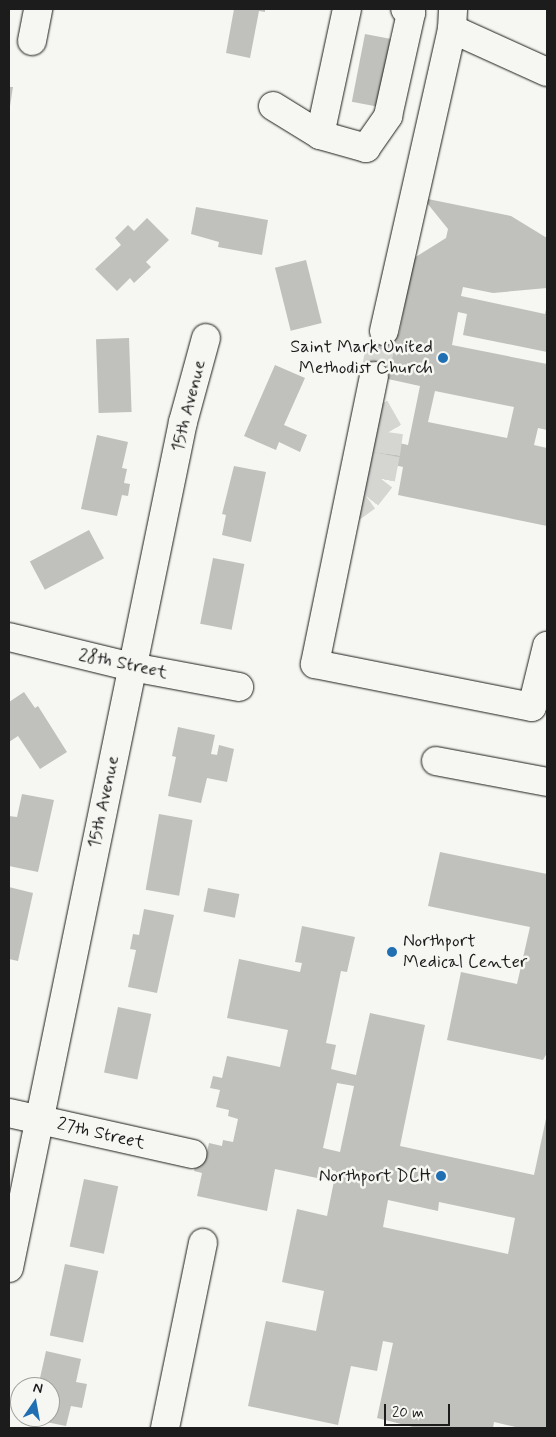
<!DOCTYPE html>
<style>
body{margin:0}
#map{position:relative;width:556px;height:1437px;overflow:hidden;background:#f6f6f2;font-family:Mynerve,sans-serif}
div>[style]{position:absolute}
.building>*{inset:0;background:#c0c0bd;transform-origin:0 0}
.minor-tunnel>*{height:28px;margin-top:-14px;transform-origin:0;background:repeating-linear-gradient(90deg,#d5d5d2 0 28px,transparent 0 42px)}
.roads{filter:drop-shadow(0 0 1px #1c1c1c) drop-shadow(0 0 1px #1c1c1c)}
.minor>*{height:28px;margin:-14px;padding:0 14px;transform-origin:14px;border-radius:14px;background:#f6f6f2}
.dots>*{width:14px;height:14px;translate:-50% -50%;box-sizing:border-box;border:2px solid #f6f6f2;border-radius:50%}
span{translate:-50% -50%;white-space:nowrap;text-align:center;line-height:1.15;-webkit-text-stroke:5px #f6f6f2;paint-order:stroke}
.poi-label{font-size:18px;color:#1c1c1c}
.right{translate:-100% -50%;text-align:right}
.left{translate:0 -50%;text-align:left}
.street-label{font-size:18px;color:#1c1c1c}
.frame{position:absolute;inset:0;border:10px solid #1c1c1c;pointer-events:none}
.north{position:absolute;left:10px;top:1377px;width:50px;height:50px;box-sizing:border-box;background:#f6f6f2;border:1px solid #9f9f9c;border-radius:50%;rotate:12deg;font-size:14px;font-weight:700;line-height:20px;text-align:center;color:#1c1c1c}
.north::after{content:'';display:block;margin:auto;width:18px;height:22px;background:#1f6fb2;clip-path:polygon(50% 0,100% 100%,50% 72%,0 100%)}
.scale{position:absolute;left:384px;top:1404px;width:66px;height:22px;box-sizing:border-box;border:2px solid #1c1c1c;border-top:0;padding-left:6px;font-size:15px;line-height:18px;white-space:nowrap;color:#1c1c1c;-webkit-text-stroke:4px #f6f6f2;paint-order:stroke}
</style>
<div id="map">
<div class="building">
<div style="clip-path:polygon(234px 9px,265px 9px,265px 12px,259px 11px,250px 58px,226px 53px)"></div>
<div style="left:365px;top:34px;width:36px;height:69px;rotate:11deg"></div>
<div style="clip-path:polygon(9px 87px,13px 87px,10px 106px,9px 106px)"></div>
<div style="clip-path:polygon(evenodd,423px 198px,511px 216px,547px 238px,547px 288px,493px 293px,463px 287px,461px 296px,545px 314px,547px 305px,547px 352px,463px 335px,467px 314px,458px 312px,452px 345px,547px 364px,547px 430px,538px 428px,534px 445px,547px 448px,547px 526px,398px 495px,403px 467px,372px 460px,377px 438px,408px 445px,420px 386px,365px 374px,375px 329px,399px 334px,414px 258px,446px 238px,448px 229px,423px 198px,435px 391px,514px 407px,507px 438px,428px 422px,435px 391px)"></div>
<div style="clip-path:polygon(196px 207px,268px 220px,262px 255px,218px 247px,219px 242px,191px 234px)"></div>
<div style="clip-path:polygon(147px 218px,169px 240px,146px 262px,151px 267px,134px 283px,130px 278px,117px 291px,95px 269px,121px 245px,115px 238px,128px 225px,134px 231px)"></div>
<div style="left:306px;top:260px;width:65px;height:32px;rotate:76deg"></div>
<div style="left:129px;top:338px;width:74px;height:33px;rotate:88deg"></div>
<div style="clip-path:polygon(275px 365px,305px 378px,284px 425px,307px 435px,300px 452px,279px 442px,276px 450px,244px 436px)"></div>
<div style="clip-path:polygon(97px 435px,128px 442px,122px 468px,127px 469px,124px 483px,130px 484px,128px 496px,122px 495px,117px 516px,81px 509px)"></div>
<div style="clip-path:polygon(234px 466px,266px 472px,251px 542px,222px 535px,226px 515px,222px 514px)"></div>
<div style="left:89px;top:530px;width:32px;height:67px;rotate:62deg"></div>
<div style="left:213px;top:558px;width:32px;height:67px;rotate:11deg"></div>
<div style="clip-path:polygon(24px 692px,35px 708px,38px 706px,67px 752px,40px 769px,18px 736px,9px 742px,9px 702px)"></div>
<div style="clip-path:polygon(178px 727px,215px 735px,211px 754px,217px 755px,219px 745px,234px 749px,227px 782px,207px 778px,201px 803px,168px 796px,176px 757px,172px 756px)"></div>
<div style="clip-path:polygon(22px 794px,54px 800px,38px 872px,9px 866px,9px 816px,17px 817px)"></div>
<div style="left:159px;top:814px;width:34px;height:77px;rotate:10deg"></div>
<div style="clip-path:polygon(440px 852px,547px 874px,547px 1053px,543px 1060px,447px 1040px,461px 972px,517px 984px,530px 927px,428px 906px)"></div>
<div style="clip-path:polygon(9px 887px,33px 893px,18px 961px,9px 959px)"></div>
<div style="left:208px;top:888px;width:32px;height:24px;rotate:11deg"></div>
<div style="clip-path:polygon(144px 909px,174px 915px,157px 993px,128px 987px,136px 950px,130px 949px,133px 934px,139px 935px)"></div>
<div style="clip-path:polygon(evenodd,302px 926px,355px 937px,347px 972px,341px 971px,326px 1043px,336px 1045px,331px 1069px,356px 1075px,370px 1013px,425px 1025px,400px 1146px,534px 1175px,547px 1114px,547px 1428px,520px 1428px,494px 1422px,493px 1428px,417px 1428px,377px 1418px,393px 1343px,383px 1341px,377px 1371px,351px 1366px,338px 1425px,248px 1406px,266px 1321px,316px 1331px,324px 1291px,282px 1282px,297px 1209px,327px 1216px,336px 1171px,319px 1167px,317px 1178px,275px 1169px,267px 1211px,197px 1196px,202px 1173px,194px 1171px,197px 1159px,205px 1161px,209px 1143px,222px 1146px,223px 1140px,233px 1142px,238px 1119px,228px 1116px,229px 1110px,216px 1107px,220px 1090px,210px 1088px,213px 1076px,222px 1078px,227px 1056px,280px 1067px,288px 1030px,227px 1018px,239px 959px,300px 972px,302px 963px,295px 962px,302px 926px,337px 1083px,354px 1086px,340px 1152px,323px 1148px,337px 1083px,302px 926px,388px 1200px,438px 1211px,439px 1202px,515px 1218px,508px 1254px,383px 1227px,388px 1200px)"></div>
<div style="left:118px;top:1007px;width:34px;height:67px;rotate:12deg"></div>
<div style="left:84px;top:1179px;width:35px;height:69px;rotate:12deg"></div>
<div style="left:65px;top:1264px;width:34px;height:73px;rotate:12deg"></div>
<div style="clip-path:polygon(46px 1351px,81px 1359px,76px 1382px,87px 1384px,82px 1408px,71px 1406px,66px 1426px,36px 1420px,50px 1417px,50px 1387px,38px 1387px)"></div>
</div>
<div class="minor-tunnel">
<div style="left:374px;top:376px;width:46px;rotate:-77.5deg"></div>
<div style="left:345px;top:513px;width:27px;rotate:-36deg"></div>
<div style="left:367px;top:497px;width:23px;rotate:-52deg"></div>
<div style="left:381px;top:479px;width:25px;rotate:-79deg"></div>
<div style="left:386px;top:454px;width:22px;rotate:-82deg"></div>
<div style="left:389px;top:432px;width:40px;rotate:-119.7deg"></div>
</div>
<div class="roads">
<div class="minor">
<div style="left:347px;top:9px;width:129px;rotate:102.1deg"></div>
<div style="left:320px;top:135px;width:48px;rotate:15.8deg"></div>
<div style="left:366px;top:148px;width:39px;rotate:-55deg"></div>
<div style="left:388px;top:116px;width:106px;rotate:-77.4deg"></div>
<div style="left:411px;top:13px;width:7px;rotate:-146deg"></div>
<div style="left:452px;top:29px;width:104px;rotate:24.4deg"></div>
<div style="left:32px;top:41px;width:33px;rotate:-79deg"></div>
<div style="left:273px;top:106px;width:55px;rotate:31.7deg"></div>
<div style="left:384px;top:331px;width:310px;rotate:-77.3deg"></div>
<div style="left:452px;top:29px;width:20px;rotate:-87deg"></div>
<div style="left:374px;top:376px;width:294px;rotate:101.6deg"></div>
<div style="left:315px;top:664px;width:221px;rotate:11.2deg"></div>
<div style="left:532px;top:707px;width:63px;rotate:-76.2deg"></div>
<div style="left:9px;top:637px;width:127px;rotate:13.7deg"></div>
<div style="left:132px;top:667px;width:109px;rotate:10.6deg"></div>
<div style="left:436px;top:761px;width:113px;rotate:10.7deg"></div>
<div style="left:9px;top:1113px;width:188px;rotate:12.6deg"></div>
<div style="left:9px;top:1268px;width:864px;rotate:-78.38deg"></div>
<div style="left:183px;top:422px;width:87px;rotate:-74.7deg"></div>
<div style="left:165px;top:1428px;width:189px;rotate:-78.4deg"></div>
</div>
</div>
<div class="dots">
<div style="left:443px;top:358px;background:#1f6fb2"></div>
<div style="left:392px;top:952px;background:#1f6fb2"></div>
<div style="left:441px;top:1176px;background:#1f6fb2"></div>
</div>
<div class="poi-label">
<span class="right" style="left:433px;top:358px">Saint Mark United<br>Methodist Church</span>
<span class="left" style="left:403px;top:952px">Northport<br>Medical Center</span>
<span class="right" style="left:431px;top:1176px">Northport DCH</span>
</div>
<div class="street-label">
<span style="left:189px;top:406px;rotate:-76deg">15th Avenue</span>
<span style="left:123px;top:664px;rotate:12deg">28th Street</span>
<span style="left:104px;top:802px;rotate:-78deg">15th Avenue</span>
<span style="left:101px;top:1134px;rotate:13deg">27th Street</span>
</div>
<div class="frame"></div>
<div class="north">N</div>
<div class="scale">20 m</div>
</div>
